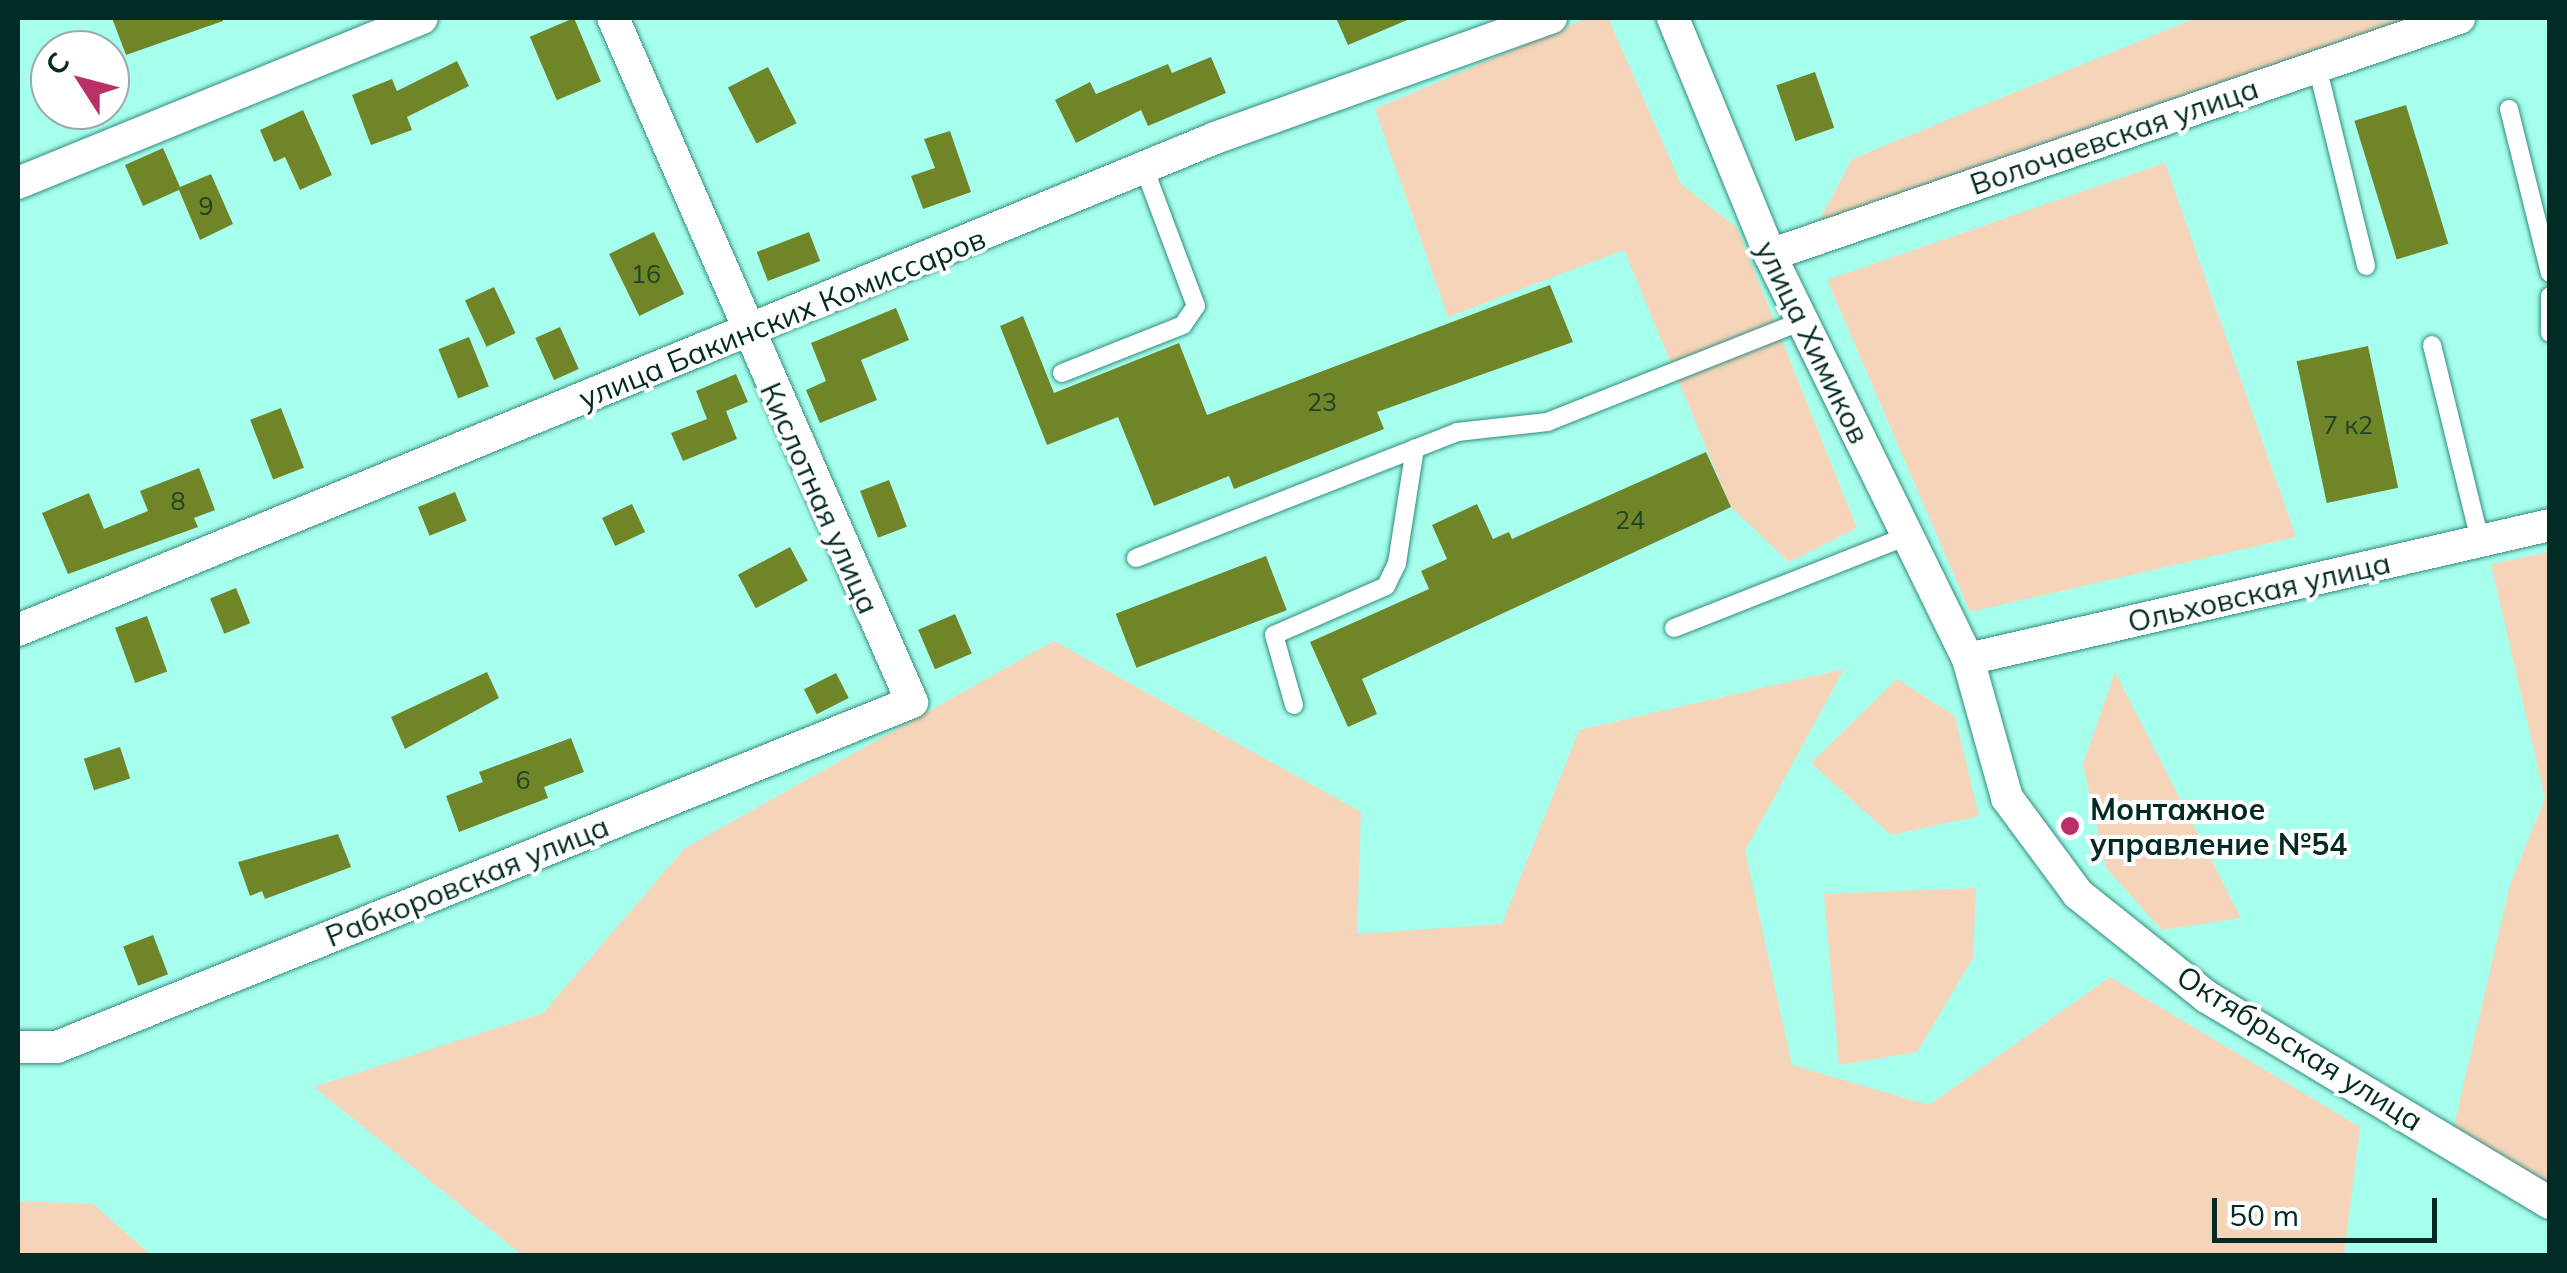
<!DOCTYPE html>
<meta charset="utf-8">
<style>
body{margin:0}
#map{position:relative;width:2567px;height:1273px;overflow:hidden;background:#a6feed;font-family:Mulish,sans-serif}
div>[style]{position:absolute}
.green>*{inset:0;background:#f5d4b9}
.building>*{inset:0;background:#708528;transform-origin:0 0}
.roads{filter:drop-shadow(0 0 2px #318c7e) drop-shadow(0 0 2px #318c7e)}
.lane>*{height:18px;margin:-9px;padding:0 9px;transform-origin:9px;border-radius:9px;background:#fff}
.street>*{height:32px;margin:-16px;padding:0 16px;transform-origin:16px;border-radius:16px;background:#fff}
.dots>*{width:28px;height:28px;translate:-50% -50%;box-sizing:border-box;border:5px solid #fff;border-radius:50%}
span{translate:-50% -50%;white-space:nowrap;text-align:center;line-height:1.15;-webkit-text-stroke:8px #fff;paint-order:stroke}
.number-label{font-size:25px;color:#1e4226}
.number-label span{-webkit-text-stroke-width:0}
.street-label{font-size:30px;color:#032b25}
.poi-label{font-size:30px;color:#032b25;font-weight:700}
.left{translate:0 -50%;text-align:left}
.frame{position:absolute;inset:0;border:20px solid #032b25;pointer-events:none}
.north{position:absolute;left:30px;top:30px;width:100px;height:100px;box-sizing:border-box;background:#fff;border:2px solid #9aaaa8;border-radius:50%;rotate:306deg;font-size:28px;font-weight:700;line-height:40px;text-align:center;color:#032b25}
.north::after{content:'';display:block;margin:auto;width:35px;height:45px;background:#ba2f67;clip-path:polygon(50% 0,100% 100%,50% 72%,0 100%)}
.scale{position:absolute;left:2212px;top:1198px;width:225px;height:45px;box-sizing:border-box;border:5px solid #032b25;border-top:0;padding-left:12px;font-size:30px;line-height:35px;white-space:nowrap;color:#032b25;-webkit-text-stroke:8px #fff;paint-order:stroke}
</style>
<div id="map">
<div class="green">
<div style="clip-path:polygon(1587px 18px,1608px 18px,1681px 184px,1737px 228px,1857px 528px,1789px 562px,1731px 507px,1624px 250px,1448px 317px,1375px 109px)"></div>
<div style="clip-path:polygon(2196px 18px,2427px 18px,1816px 227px,1852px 159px)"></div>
<div style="clip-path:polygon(2165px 163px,2296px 537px,1970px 612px,1827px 280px)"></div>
<div style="clip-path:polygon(2549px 552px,2549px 1199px,2450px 1143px,2510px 885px,2545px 798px,2491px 564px)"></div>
<div style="clip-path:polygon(1054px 641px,1361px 812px,1357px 934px,1502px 924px,1579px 730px,1844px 669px,1745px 851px,1792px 1065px,1929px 1105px,2110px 977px,2360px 1127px,2344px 1255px,522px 1255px,314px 1087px,543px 1013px,685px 848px)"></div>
<div style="clip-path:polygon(2115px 672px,2241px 918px,2162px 930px,2106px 868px,2083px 764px)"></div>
<div style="clip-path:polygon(1897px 679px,1955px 716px,1979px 816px,1891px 835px,1811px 763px)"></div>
<div style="clip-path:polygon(1976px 888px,1973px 958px,1917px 1052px,1839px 1065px,1824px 894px)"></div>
<div style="clip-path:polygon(18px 1201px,93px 1204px,151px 1255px,18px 1255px)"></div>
</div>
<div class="building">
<div style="clip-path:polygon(112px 18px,222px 18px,223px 21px,126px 55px)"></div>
<div style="left:574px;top:18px;width:69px;height:48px;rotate:67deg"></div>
<div style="clip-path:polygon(1336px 18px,1412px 18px,1348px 45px)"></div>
<div style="clip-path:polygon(1211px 57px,1226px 93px,1148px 126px,1141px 110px,1076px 143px,1055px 100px,1090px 82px,1096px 94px,1168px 64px,1172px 73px)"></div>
<div style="clip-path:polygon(457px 61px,469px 86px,407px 117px,412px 130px,371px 145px,352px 95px,392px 79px,397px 91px)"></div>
<div style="left:768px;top:67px;width:63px;height:45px;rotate:63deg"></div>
<div style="left:1815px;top:72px;width:59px;height:41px;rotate:71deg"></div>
<div style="left:2406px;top:105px;width:145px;height:54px;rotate:73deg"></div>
<div style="clip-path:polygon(303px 110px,332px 175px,300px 190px,285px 157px,274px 162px,260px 130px)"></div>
<div style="clip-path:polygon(950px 131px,971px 192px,923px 209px,911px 176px,935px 168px,924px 139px)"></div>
<div style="clip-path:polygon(163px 148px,180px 187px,211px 174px,233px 224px,200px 240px,179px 190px,143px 206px,125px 165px)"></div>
<div style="left:654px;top:232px;width:69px;height:50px;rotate:64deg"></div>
<div style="left:809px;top:232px;width:31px;height:56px;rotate:69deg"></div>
<div style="clip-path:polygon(1550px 285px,1573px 342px,1377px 412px,1384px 429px,1234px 489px,1229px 476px,1154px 506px,1118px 417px,1047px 445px,1000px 326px,1023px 316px,1054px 393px,1179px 343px,1207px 415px)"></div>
<div style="left:494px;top:287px;width:51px;height:32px;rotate:65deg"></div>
<div style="clip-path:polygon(896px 308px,909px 340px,861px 360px,877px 400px,820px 423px,806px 390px,826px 381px,811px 343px)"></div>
<div style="left:560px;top:327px;width:46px;height:27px;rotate:66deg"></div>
<div style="left:469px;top:337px;width:53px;height:33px;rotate:68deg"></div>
<div style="left:2368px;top:346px;width:145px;height:73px;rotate:78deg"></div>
<div style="clip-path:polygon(736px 374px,748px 402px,726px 411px,737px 439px,683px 461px,671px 433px,707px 419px,696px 391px)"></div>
<div style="left:281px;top:408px;width:64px;height:33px;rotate:69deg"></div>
<div style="clip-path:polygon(1706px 452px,1731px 507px,1362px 679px,1377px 714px,1348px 727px,1310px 642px,1429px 589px,1421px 571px,1447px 559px,1432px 525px,1477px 504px,1493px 539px,1509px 532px,1512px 539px)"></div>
<div style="clip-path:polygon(199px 468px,215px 510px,194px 518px,198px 527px,68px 574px,42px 513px,89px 493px,104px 529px,148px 511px,140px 491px)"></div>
<div style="left:889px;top:480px;width:50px;height:31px;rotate:69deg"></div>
<div style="left:455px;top:492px;width:31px;height:40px;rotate:68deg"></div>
<div style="left:632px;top:504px;width:31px;height:33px;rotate:65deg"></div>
<div style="left:790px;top:547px;width:38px;height:59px;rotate:62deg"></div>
<div style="left:1266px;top:556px;width:58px;height:161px;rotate:69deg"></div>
<div style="left:236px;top:588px;width:38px;height:28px;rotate:68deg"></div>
<div style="left:955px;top:614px;width:43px;height:40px;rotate:67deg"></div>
<div style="left:147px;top:616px;width:59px;height:34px;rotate:70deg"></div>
<div style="clip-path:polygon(487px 672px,499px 698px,405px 749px,391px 717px)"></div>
<div style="left:836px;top:673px;width:28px;height:36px;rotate:63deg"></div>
<div style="clip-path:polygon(571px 738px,584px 772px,544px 787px,548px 798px,459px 832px,446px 796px,483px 782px,479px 772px)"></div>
<div style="left:120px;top:747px;width:33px;height:38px;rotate:72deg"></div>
<div style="clip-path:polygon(338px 834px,351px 867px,265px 899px,262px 891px,250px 896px,238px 862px)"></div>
<div style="left:153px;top:935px;width:42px;height:32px;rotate:69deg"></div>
</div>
<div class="roads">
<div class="lane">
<div style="left:2317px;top:66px;width:206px;rotate:76.2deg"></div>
<div style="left:2509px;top:109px;width:169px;rotate:76deg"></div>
<div style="left:2550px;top:296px;width:37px;rotate:90deg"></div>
<div style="left:2432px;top:345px;width:202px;rotate:76.2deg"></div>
<div style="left:1062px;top:373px;width:130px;rotate:-21.6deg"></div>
<div style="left:1183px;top:325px;width:23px;rotate:-56deg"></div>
<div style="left:1196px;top:306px;width:147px;rotate:-110.6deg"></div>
<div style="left:1136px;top:558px;width:345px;rotate:-21.4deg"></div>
<div style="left:1457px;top:432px;width:91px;rotate:-6.3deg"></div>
<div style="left:1547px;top:422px;width:274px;rotate:-21.6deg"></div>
<div style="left:1674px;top:628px;width:251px;rotate:-21.5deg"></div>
<div style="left:1294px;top:705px;width:73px;rotate:-105.9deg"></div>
<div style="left:1274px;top:635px;width:122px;rotate:-23.6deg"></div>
<div style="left:1386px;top:586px;width:25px;rotate:-64deg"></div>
<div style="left:1397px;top:563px;width:116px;rotate:-81.1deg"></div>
</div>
<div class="street">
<div style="left:1673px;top:18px;width:256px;rotate:67.7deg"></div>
<div style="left:1770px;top:255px;width:450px;rotate:63.9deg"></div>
<div style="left:1968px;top:659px;width:144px;rotate:74.3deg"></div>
<div style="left:2007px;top:798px;width:119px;rotate:53.5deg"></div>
<div style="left:2078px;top:894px;width:165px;rotate:38.6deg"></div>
<div style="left:2207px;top:997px;width:400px;rotate:31deg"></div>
<div style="left:18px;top:183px;width:436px;rotate:-22.2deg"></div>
<div style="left:1770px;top:255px;width:729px;rotate:-18.98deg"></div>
<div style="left:18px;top:630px;width:1294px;rotate:-22.34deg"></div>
<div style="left:1215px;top:138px;width:357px;rotate:-19.7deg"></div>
<div style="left:1968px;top:659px;width:597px;rotate:-12.97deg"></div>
<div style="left:18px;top:1047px;width:39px"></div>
<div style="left:57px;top:1047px;width:922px;rotate:-21.97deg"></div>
<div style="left:912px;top:702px;width:746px;rotate:-113.61deg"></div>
</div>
</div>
<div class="dots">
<div style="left:2070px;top:826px;background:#ba2f67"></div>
</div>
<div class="number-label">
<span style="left:206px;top:206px">9</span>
<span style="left:646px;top:274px">16</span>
<span style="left:1322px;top:402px">23</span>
<span style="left:2348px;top:425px">7 к2</span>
<span style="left:178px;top:501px">8</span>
<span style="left:1630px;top:520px">24</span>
<span style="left:523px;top:780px">6</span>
</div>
<div class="street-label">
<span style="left:2114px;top:136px;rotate:-19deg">Волочаевская улица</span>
<span style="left:782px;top:318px;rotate:-22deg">улица Бакинских Комиссаров</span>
<span style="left:1813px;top:342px;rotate:64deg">улица Химиков</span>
<span style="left:820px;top:498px;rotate:66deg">Кислотная улица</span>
<span style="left:2259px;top:592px;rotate:-13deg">Ольховская улица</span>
<span style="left:467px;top:881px;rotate:-22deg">Рабкоровская улица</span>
<span style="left:2300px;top:1048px;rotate:32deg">Октябрьская улица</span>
</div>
<div class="poi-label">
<span class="left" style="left:2090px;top:826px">Монтажное<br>управление №54</span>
</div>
<div class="frame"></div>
<div class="north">С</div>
<div class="scale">50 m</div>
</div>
